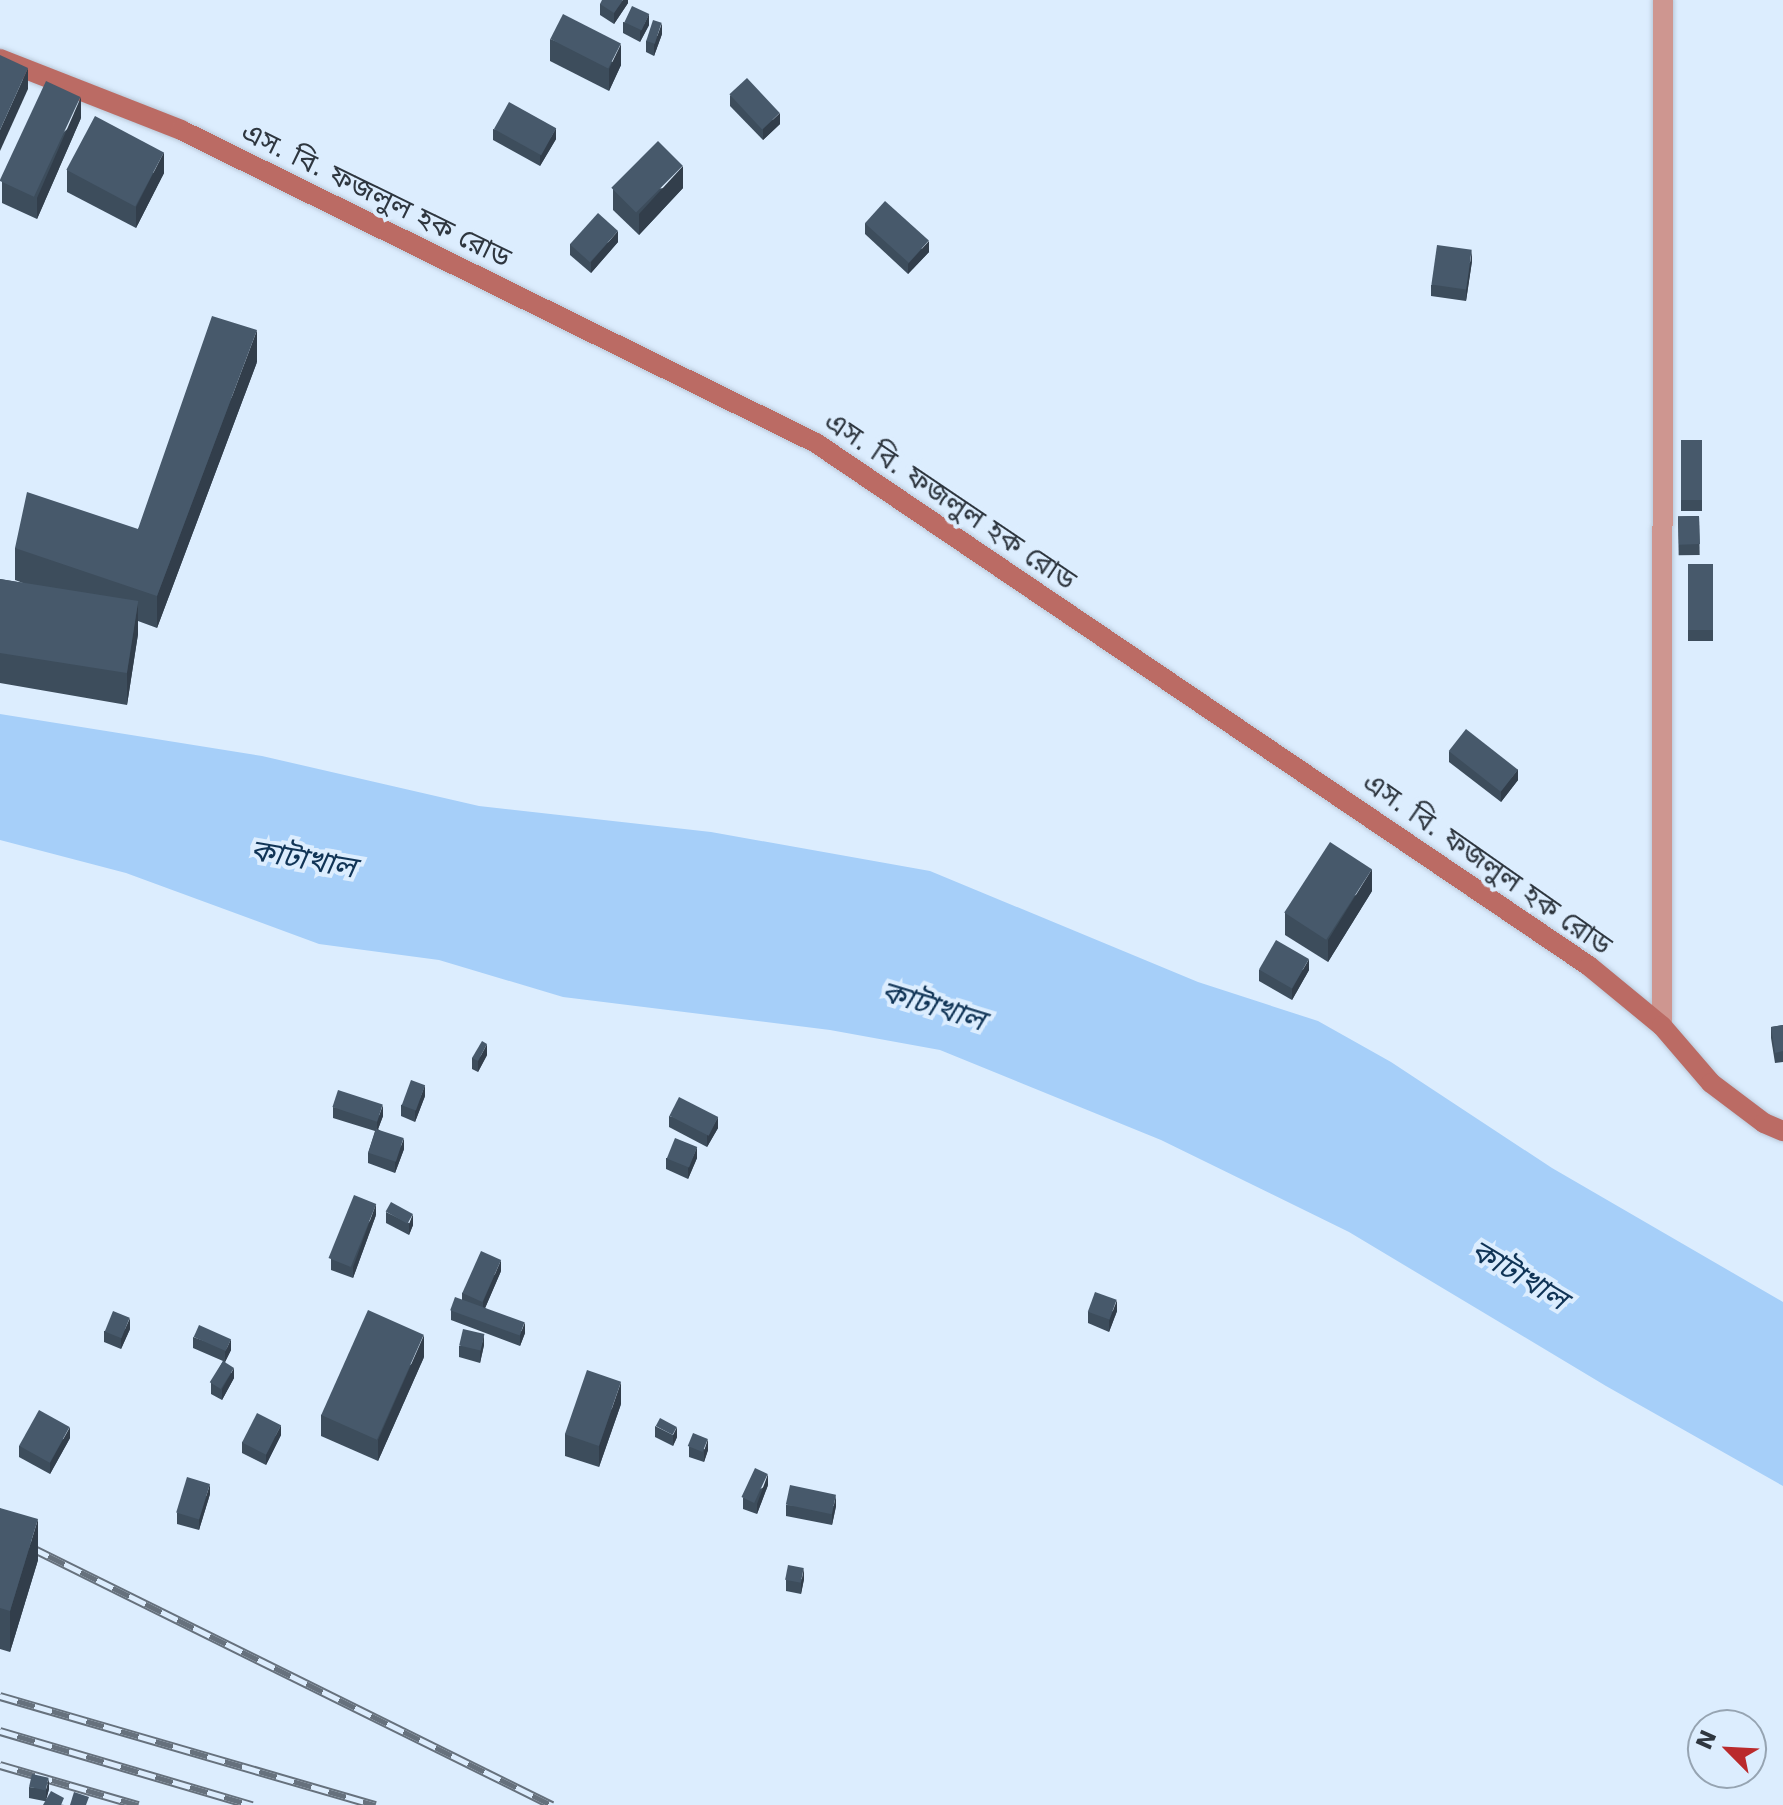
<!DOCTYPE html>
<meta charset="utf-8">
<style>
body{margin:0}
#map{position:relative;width:1783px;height:1805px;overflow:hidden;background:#dcedfe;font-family:"DejaVu Sans","Noto Sans Bengali",sans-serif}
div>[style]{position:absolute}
.water>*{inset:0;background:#a6cff9}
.roads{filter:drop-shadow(0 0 2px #b9c8d8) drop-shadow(0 0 2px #b9c8d8)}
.minor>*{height:20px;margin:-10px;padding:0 10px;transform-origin:10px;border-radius:10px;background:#ce9690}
.secondary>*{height:20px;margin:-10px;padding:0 10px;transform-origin:10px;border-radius:10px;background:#bb6b64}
.rail>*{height:9px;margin-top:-4.5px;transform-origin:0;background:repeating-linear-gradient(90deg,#dcedfe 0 18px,#66717d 0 36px);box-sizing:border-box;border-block:2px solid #66717d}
.wall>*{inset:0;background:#3d4d5c;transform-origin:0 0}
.shaded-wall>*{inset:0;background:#323e4b}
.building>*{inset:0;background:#47596b;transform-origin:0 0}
span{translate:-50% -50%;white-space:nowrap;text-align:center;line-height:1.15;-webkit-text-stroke:8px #dcedfe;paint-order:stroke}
.street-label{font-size:28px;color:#2e363f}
.water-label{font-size:30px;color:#103456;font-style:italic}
.north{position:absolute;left:1687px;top:1709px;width:80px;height:80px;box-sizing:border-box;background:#dcedfe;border:2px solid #96a4b2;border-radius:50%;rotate:294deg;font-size:22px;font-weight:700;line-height:32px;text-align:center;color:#2e363f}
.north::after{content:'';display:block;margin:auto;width:28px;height:36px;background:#ba2a2c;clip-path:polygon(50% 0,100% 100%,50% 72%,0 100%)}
</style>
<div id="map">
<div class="water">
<div style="clip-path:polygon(0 714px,262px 756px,479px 806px,711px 832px,930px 871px,1198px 982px,1318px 1021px,1391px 1062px,1552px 1168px,1783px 1302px,1783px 1486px,1606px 1386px,1349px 1232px,1161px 1140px,940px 1050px,830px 1030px,563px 997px,439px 960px,319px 944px,126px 873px,0 840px)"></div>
</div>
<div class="roads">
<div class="minor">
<div style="left:1662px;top:1026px;width:1026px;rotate:-89.94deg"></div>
</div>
<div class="secondary">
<div style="left:0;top:59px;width:194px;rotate:21.4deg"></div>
<div style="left:181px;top:130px;width:708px;rotate:26.24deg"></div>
<div style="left:816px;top:443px;width:933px;rotate:34.08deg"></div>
<div style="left:1589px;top:966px;width:94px;rotate:39.4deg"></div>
<div style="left:1662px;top:1026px;width:75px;rotate:49.3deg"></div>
<div style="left:1711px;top:1083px;width:66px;rotate:37deg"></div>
<div style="left:1764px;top:1123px;width:21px;rotate:23deg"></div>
</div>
</div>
<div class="rail">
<div style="left:0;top:1532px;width:616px;rotate:26.32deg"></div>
<div style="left:0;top:1696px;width:391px;rotate:16.2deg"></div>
<div style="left:0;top:1731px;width:263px;rotate:16.4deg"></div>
<div style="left:0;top:1765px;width:144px;rotate:16.2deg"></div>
</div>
<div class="wall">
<div style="clip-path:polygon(628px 0,628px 3px,614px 24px,600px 15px,600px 4px)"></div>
<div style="clip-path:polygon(623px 22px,649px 25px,640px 42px,623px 33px)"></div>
<div style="clip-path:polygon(662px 34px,654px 56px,646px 52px,646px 41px)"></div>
<div style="clip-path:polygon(550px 39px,621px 65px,609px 91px,550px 61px)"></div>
<div style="clip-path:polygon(730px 95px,780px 124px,763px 140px,730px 106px)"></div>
<div style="clip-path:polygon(81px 118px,37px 219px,2px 203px,2px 182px)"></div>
<div style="clip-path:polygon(493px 129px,556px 139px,540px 166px,493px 140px)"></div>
<div style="clip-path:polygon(67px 170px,164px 173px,136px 228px,67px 192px)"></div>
<div style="clip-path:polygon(683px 188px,639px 235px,613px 210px,613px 189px)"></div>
<div style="clip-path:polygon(865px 223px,929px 252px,908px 274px,865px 234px)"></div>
<div style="clip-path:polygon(618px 242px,591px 273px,570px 255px,570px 244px)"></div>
<div style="clip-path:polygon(1472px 261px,1466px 301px,1431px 296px,1431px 285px)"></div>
<div style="clip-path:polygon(257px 362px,157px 628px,138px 621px,138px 634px,127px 705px,0 683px,0 579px,23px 583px,15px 580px,15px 548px,138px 529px)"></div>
<div style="left:1681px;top:440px;width:21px;height:71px"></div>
<div style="left:1699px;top:516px;width:39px;height:21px;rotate:89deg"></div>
<div style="left:1688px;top:564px;width:25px;height:77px"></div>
<div style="clip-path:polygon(1449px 751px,1518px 780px,1501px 802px,1449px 762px)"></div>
<div style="clip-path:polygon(1372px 891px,1328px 962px,1285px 935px,1285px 913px)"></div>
<div style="clip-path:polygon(1259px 970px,1309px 970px,1292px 1000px,1259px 981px)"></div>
<div style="clip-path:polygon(1783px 1025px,1783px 1062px,1775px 1063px,1771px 1038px,1771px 1027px)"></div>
<div style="clip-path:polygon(487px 1055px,478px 1072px,472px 1069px,472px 1058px)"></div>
<div style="clip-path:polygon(425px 1096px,415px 1122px,401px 1116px,401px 1105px)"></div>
<div style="clip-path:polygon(333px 1107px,383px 1116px,378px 1129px,404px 1149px,395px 1173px,368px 1163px,368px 1153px,375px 1131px,333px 1118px)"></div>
<div style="clip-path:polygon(669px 1116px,718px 1128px,707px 1147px,669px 1127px)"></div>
<div style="clip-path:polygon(666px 1158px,697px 1158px,688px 1179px,666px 1169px)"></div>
<div style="clip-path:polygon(386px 1212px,413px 1225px,409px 1235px,386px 1223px)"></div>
<div style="clip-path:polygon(376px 1215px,353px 1278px,331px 1270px,331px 1259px)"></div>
<div style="clip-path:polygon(501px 1271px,485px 1308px,525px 1333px,520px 1346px,451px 1320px,451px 1310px,462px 1300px,462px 1293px)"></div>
<div style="clip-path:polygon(1117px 1311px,1109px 1332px,1088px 1323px,1088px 1312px)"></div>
<div style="clip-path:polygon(130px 1329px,121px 1349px,104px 1342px,104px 1331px)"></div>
<div style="clip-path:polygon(193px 1337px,231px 1350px,225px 1362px,234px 1378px,222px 1400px,211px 1394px,211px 1383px,223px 1361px,193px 1348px)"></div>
<div style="clip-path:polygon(484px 1345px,480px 1363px,459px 1357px,459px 1346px)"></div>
<div style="clip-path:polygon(424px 1357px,378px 1461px,321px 1436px,321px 1415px)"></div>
<div style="clip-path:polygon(621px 1404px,599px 1467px,565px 1456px,565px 1434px)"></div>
<div style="clip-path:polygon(655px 1426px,677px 1437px,673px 1446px,655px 1437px)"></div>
<div style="clip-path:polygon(281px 1435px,266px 1465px,242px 1453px,242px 1442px)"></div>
<div style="clip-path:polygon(70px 1438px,50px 1474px,19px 1457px,19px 1446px)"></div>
<div style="clip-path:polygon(689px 1446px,708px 1450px,704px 1462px,689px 1457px)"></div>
<div style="clip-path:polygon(768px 1485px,757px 1514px,743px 1509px,743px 1498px)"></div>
<div style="clip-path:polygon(210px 1494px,199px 1530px,177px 1524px,177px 1513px)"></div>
<div style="clip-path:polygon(786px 1505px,836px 1506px,832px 1525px,786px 1516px)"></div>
<div style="clip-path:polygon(0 1508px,38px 1560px,10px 1652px,0 1649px)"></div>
<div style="clip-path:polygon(804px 1579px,801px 1594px,786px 1591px,786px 1580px)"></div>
<div style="clip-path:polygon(29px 1787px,49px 1789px,46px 1799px,64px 1805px,29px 1798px)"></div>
</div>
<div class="shaded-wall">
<div style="clip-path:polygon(623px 0,628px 0,628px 3px,614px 24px,614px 13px)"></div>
<div style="clip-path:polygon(649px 14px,649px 25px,640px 42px,640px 32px)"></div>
<div style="clip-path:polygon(662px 23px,662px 34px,654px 56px,654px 45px)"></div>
<div style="clip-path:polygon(621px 44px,621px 65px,609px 91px,609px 69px)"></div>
<div style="clip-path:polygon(28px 68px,28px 89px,0 151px,0 130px)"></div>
<div style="clip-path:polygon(81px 97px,81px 118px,37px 219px,37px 198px)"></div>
<div style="clip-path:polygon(780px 113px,780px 124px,763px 140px,763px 129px)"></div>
<div style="clip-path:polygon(556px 128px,556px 139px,540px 166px,540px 156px)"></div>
<div style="clip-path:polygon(164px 152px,164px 173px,136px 228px,136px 207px)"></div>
<div style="clip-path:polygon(683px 166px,683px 188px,639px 235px,639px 214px)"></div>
<div style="clip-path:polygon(618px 231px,618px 242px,591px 273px,591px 262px)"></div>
<div style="clip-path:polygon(929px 241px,929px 252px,908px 274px,908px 264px)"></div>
<div style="clip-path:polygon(1472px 250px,1472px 261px,1466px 301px,1466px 290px)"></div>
<div style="clip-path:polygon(257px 330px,257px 362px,157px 628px,157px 596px)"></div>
<div style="clip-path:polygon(138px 602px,138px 634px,127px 705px,127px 673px)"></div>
<div style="clip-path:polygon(1518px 769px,1518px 780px,1501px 802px,1501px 791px)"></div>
<div style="clip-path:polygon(1372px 869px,1372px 891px,1328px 962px,1328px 940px)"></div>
<div style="clip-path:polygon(1309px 959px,1309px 970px,1292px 1000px,1292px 989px)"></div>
<div style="clip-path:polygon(487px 1044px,487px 1055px,478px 1072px,478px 1061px)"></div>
<div style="clip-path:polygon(425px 1085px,425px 1096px,415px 1122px,415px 1111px)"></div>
<div style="clip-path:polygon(383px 1105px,383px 1116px,377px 1132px,377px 1121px)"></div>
<div style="clip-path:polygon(718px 1117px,718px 1128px,707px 1147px,707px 1136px)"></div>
<div style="clip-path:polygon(404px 1138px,404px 1149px,395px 1173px,395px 1162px)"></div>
<div style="clip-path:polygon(697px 1147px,697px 1158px,688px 1179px,688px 1168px)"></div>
<div style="clip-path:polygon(376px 1204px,376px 1215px,353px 1278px,353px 1267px)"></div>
<div style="clip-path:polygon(413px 1214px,413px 1225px,409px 1235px,409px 1224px)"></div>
<div style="clip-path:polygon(501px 1260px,501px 1271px,483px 1313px,483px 1302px)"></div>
<div style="clip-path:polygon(1117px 1300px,1117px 1311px,1109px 1332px,1109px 1321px)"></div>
<div style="clip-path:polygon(130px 1318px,130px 1329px,121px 1349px,121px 1338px)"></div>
<div style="clip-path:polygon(525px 1322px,525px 1333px,520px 1346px,520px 1335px)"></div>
<div style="clip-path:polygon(484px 1334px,484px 1345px,480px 1363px,480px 1352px)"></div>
<div style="clip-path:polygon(424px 1335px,424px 1357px,378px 1461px,378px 1440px)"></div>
<div style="clip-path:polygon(231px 1339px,231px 1350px,225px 1362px,225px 1352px)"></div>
<div style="clip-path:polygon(234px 1368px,234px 1378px,222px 1400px,222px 1389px)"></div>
<div style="clip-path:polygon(621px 1382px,621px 1404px,599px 1467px,599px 1446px)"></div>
<div style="clip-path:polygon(281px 1425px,281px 1435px,266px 1465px,266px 1454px)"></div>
<div style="clip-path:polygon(70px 1427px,70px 1438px,50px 1474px,50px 1463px)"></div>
<div style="clip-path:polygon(677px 1427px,677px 1437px,673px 1446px,673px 1435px)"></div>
<div style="clip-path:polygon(708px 1439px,708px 1450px,704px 1462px,704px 1451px)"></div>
<div style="clip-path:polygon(768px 1474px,768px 1485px,757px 1514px,757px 1504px)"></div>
<div style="clip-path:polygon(210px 1484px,210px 1494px,199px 1530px,199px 1519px)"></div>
<div style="clip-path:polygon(836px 1495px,836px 1506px,832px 1525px,832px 1514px)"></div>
<div style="clip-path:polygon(38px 1519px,38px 1560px,10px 1652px,10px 1611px)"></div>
<div style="clip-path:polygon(804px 1568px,804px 1579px,801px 1594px,801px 1583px)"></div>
<div style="clip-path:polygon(49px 1778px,49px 1789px,46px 1801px,46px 1790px)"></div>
</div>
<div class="building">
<div style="clip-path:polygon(602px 0,623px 0,614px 13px,600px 4px)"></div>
<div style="left:632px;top:6px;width:19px;height:18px;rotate:25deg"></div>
<div style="left:563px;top:14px;width:65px;height:28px;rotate:27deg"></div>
<div style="left:653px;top:20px;width:9px;height:22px;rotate:18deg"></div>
<div style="clip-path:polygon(0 55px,28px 68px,0 130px)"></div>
<div style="left:747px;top:78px;width:48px;height:24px;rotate:47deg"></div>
<div style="left:46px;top:81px;width:38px;height:110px;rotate:25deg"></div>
<div style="left:509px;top:102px;width:54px;height:31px;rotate:29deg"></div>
<div style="left:95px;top:116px;width:78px;height:61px;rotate:28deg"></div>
<div style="left:658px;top:141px;width:35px;height:66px;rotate:45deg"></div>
<div style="left:885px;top:201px;width:59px;height:30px;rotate:42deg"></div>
<div style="left:598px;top:213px;width:27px;height:42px;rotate:42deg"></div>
<div style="left:1437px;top:245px;width:35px;height:40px;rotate:8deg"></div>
<div style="clip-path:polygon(212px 316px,257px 330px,157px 596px,15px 548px,27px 492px,138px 529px)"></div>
<div style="left:1681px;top:440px;width:21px;height:60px"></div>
<div style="left:1699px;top:516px;width:28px;height:21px;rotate:88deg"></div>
<div style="left:1688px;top:564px;width:25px;height:66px"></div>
<div style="left:0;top:579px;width:140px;height:73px;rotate:9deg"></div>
<div style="left:1466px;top:729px;width:66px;height:28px;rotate:38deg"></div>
<div style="left:1330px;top:842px;width:50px;height:84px;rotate:33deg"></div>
<div style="left:1276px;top:940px;width:38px;height:34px;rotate:30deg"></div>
<div style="clip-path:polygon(1783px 1025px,1783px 1051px,1775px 1053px,1771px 1027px)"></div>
<div style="clip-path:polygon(482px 1041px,487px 1044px,478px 1061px,472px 1058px)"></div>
<div style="left:411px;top:1080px;width:15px;height:27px;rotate:20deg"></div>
<div style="left:338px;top:1090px;width:47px;height:18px;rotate:18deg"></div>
<div style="left:679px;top:1097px;width:44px;height:21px;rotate:27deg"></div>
<div style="left:376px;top:1129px;width:29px;height:25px;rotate:18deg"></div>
<div style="left:675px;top:1138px;width:24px;height:22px;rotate:22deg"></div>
<div style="left:354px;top:1195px;width:24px;height:68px;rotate:22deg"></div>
<div style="left:391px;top:1202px;width:25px;height:11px;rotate:29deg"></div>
<div style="left:481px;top:1251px;width:22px;height:46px;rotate:24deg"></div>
<div style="left:1095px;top:1292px;width:23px;height:21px;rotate:20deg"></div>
<div style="left:455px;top:1297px;width:74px;height:14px;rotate:20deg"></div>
<div style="left:368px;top:1310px;width:61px;height:115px;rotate:24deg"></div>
<div style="left:113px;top:1311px;width:18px;height:22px;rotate:22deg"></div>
<div style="left:199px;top:1325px;width:35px;height:13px;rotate:24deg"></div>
<div style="left:463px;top:1329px;width:22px;height:17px;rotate:13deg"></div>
<div style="left:223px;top:1361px;width:13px;height:25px;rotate:32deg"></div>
<div style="left:587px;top:1370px;width:36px;height:68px;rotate:19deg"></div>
<div style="left:39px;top:1410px;width:35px;height:41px;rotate:29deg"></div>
<div style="left:257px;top:1413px;width:27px;height:33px;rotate:27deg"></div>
<div style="left:660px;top:1418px;width:19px;height:9px;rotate:28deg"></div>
<div style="left:693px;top:1433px;width:16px;height:14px;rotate:22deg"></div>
<div style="left:755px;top:1468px;width:14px;height:32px;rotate:25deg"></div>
<div style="left:187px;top:1477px;width:24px;height:37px;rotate:17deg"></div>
<div style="left:790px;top:1485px;width:47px;height:20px;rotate:12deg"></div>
<div style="clip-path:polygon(0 1508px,38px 1519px,10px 1611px,0 1608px)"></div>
<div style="left:788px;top:1565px;width:16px;height:15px;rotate:11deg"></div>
<div style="left:32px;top:1774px;width:17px;height:13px;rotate:13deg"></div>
<div style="clip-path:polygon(51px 1791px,64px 1798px,61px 1805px,43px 1805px)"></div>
<div style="clip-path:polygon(74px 1792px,89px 1797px,86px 1805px,70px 1805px)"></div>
</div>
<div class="street-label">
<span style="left:376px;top:195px;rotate:26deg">এস. বি. ফজলুল হক রোড</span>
<span style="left:950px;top:501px;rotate:34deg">এস. বি. ফজলুল হক রোড</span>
<span style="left:1487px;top:864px;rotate:35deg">এস. বি. ফজলুল হক রোড</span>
</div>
<div class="water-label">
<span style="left:303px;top:859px;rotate:10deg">কাটাখাল</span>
<span style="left:933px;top:1006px;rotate:17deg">কাটাখাল</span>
<span style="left:1519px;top:1275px;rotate:31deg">কাটাখাল</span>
</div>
<div class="north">N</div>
</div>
